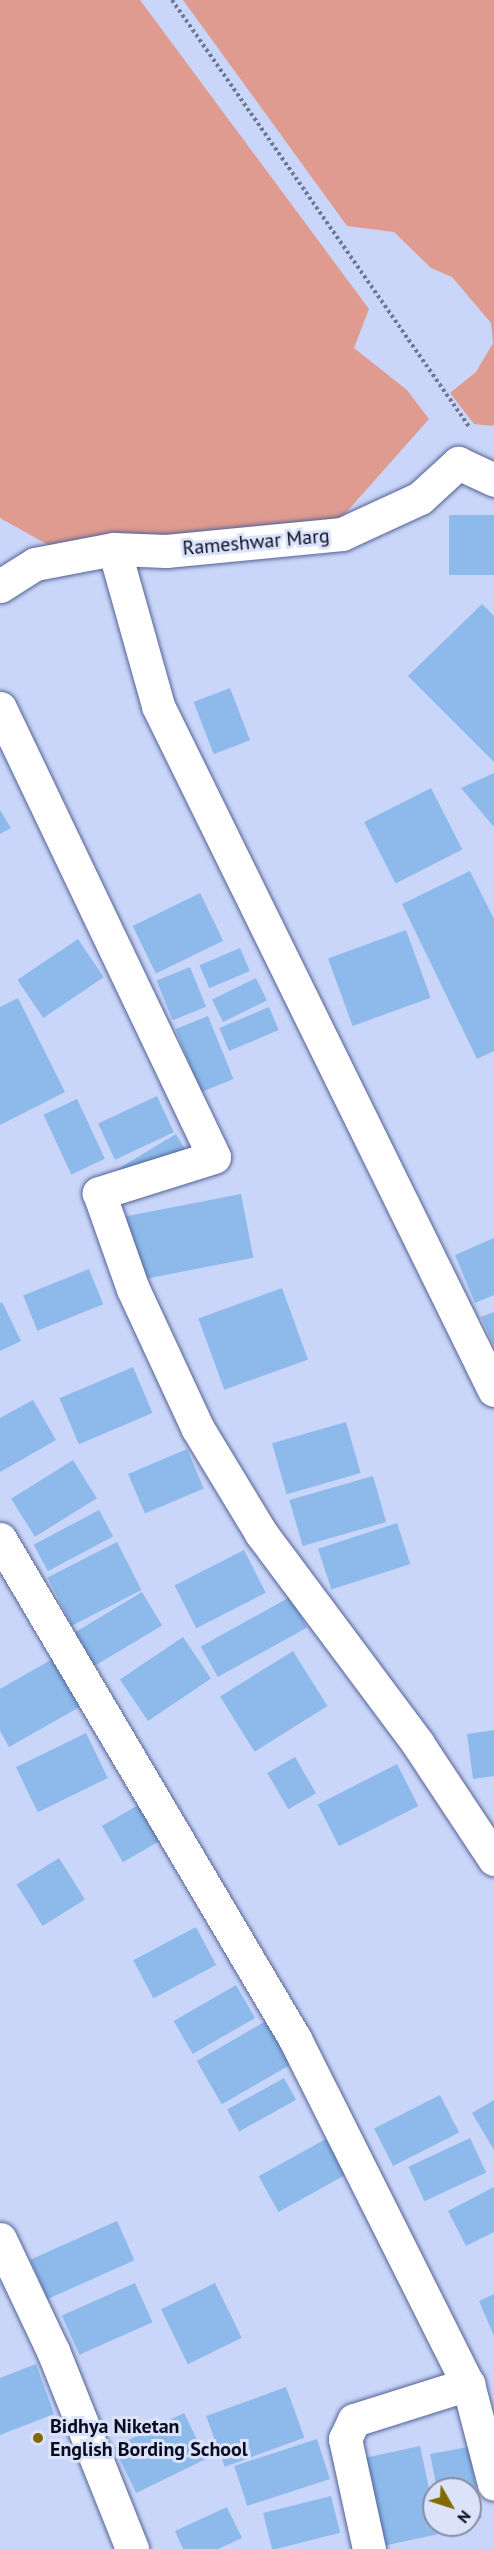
<!DOCTYPE html>
<style>
body{margin:0}
#map{position:relative;width:494px;height:2549px;overflow:hidden;background:#cad6f9;font-family:"PT Sans",sans-serif}
div>[style]{position:absolute}
.green>*{inset:0;background:#df9b8f}
.building>*{inset:0;background:#8dbaeb;transform-origin:0 0}
.path>*{height:4px;margin-top:-2px;transform-origin:0;background:repeating-linear-gradient(90deg,#6e7692 0 3px,transparent 0 6px)}
.roads{filter:drop-shadow(0 0 2px #536296) drop-shadow(0 0 2px #536296)}
.minor>*{height:33px;margin:-16.5px;padding:0 16.5px;transform-origin:16.5px;border-radius:16.5px;background:#fff}
.dots>*{width:16px;height:16px;translate:-50% -50%;box-sizing:border-box;border:3px solid #dbe3fb;border-radius:50%}
span{translate:-50% -50%;white-space:nowrap;text-align:center;line-height:1.15;-webkit-text-stroke:6px #dbe3fb;paint-order:stroke}
.street-label{font-size:20px;color:#080c20}
.poi-label{font-size:20px;color:#080c20;font-weight:700}
.left{translate:0 -50%;text-align:left}
.north{position:absolute;left:422px;top:2477px;width:60px;height:60px;box-sizing:border-box;background:#dbe3fb;border:2px solid #878da3;border-radius:50%;rotate:129deg;font-size:16px;font-weight:700;line-height:24px;text-align:center;color:#080c20}
.north::after{content:'';display:block;margin:auto;width:21px;height:27px;background:#836800;clip-path:polygon(50% 0,100% 100%,50% 72%,0 100%)}
</style>
<div id="map">
<div class="green">
<div style="clip-path:polygon(0 0,140px 0,369px 309px,354px 348px,407px 390px,429px 419px,336px 524px,52px 547px,0 518px)"></div>
<div style="clip-path:polygon(183px 0,494px 0,494px 424px,492px 426px,474px 424px,450px 393px,476px 372px,493px 343px,491px 323px,452px 277px,431px 268px,394px 232px,347px 226px)"></div>
</div>
<div class="building">
<div style="left:494px;top:515px;width:60px;height:45px;rotate:90deg"></div>
<div style="clip-path:polygon(482px 604px,494px 616px,494px 762px,408px 676px)"></div>
<div style="left:230px;top:688px;width:56px;height:39px;rotate:69deg"></div>
<div style="clip-path:polygon(494px 773px,494px 827px,461px 788px)"></div>
<div style="left:431px;top:788px;width:69px;height:75px;rotate:63deg"></div>
<div style="clip-path:polygon(0 810px,11px 828px,0 834px)"></div>
<div style="clip-path:polygon(470px 871px,494px 919px,494px 1051px,477px 1059px,402px 904px)"></div>
<div style="left:200px;top:893px;width:53px;height:75px;rotate:64deg"></div>
<div style="left:406px;top:930px;width:72px;height:83px;rotate:70deg"></div>
<div style="left:78px;top:939px;width:46px;height:73px;rotate:56deg"></div>
<div style="left:240px;top:948px;width:25px;height:44px;rotate:67deg"></div>
<div style="left:190px;top:967px;width:43px;height:36px;rotate:68deg"></div>
<div style="left:256px;top:978px;width:25px;height:49px;rotate:64deg"></div>
<div style="clip-path:polygon(18px 998px,65px 1092px,0 1125px,0 1007px)"></div>
<div style="left:269px;top:1007px;width:25px;height:54px;rotate:67deg"></div>
<div style="left:208px;top:1016px;width:68px;height:35px;rotate:68deg"></div>
<div style="left:157px;top:1096px;width:40px;height:65px;rotate:65deg"></div>
<div style="left:77px;top:1099px;width:66px;height:37px;rotate:65deg"></div>
<div style="clip-path:polygon(176px 1134px,191px 1160px,137px 1179px,118px 1169px)"></div>
<div style="left:241px;top:1194px;width:65px;height:117px;rotate:79deg"></div>
<div style="clip-path:polygon(494px 1238px,494px 1295px,475px 1303px,455px 1255px)"></div>
<div style="left:89px;top:1269px;width:38px;height:71px;rotate:68deg"></div>
<div style="left:282px;top:1288px;width:76px;height:89px;rotate:70deg"></div>
<div style="clip-path:polygon(2px 1302px,21px 1341px,0 1351px,0 1303px)"></div>
<div style="clip-path:polygon(494px 1312px,494px 1346px,481px 1317px)"></div>
<div style="left:133px;top:1367px;width:50px;height:80px;rotate:67deg"></div>
<div style="clip-path:polygon(33px 1400px,56px 1440px,0 1472px,0 1418px)"></div>
<div style="left:346px;top:1422px;width:53px;height:77px;rotate:74deg"></div>
<div style="left:187px;top:1449px;width:43px;height:64px;rotate:67deg"></div>
<div style="left:73px;top:1460px;width:45px;height:73px;rotate:58deg"></div>
<div style="left:373px;top:1476px;width:48px;height:87px;rotate:74deg"></div>
<div style="left:99px;top:1510px;width:30px;height:74px;rotate:62deg"></div>
<div style="left:397px;top:1523px;width:43px;height:83px;rotate:72deg"></div>
<div style="left:117px;top:1542px;width:54px;height:78px;rotate:63deg"></div>
<div style="left:244px;top:1550px;width:48px;height:78px;rotate:63deg"></div>
<div style="left:142px;top:1592px;width:39px;height:78px;rotate:59deg"></div>
<div style="left:290px;top:1597px;width:35px;height:102px;rotate:61deg"></div>
<div style="left:183px;top:1637px;width:50px;height:76px;rotate:56deg"></div>
<div style="left:293px;top:1651px;width:65px;height:86px;rotate:58deg"></div>
<div style="clip-path:polygon(56px 1657px,83px 1705px,9px 1747px,0 1731px,0 1689px)"></div>
<div style="clip-path:polygon(494px 1730px,494px 1776px,473px 1779px,467px 1734px)"></div>
<div style="left:86px;top:1733px;width:50px;height:78px;rotate:64deg"></div>
<div style="left:295px;top:1757px;width:42px;height:32px;rotate:60deg"></div>
<div style="left:397px;top:1764px;width:47px;height:89px;rotate:63deg"></div>
<div style="left:140px;top:1804px;width:42px;height:44px;rotate:60deg"></div>
<div style="left:59px;top:1858px;width:49px;height:50px;rotate:58deg"></div>
<div style="left:196px;top:1927px;width:43px;height:71px;rotate:62deg"></div>
<div style="left:236px;top:1985px;width:38px;height:72px;rotate:60deg"></div>
<div style="left:266px;top:2021px;width:50px;height:80px;rotate:60deg"></div>
<div style="left:284px;top:2078px;width:25px;height:65px;rotate:61deg"></div>
<div style="left:440px;top:2095px;width:42px;height:74px;rotate:63deg"></div>
<div style="clip-path:polygon(494px 2100px,494px 2150px,472px 2113px)"></div>
<div style="left:333px;top:2135px;width:41px;height:85px;rotate:61deg"></div>
<div style="left:470px;top:2138px;width:38px;height:68px;rotate:65deg"></div>
<div style="clip-path:polygon(494px 2187px,494px 2232px,466px 2246px,448px 2211px)"></div>
<div style="left:117px;top:2221px;width:43px;height:95px;rotate:66deg"></div>
<div style="left:135px;top:2283px;width:43px;height:80px;rotate:66deg"></div>
<div style="left:215px;top:2283px;width:61px;height:60px;rotate:64deg"></div>
<div style="clip-path:polygon(494px 2294px,494px 2336px,479px 2301px)"></div>
<div style="clip-path:polygon(36px 2364px,54px 2414px,0 2435px,0 2378px)"></div>
<div style="left:286px;top:2387px;width:54px;height:85px;rotate:70deg"></div>
<div style="left:184px;top:2413px;width:51px;height:78px;rotate:64deg"></div>
<div style="left:317px;top:2439px;width:42px;height:87px;rotate:72deg"></div>
<div style="left:420px;top:2446px;width:90px;height:56px;rotate:78deg"></div>
<div style="clip-path:polygon(468px 2447px,482px 2518px,470px 2520px,470px 2489px,437px 2489px,430px 2454px)"></div>
<div style="left:331px;top:2496px;width:38px;height:70px;rotate:76deg"></div>
<div style="clip-path:polygon(227px 2507px,242px 2538px,218px 2549px,183px 2549px,175px 2531px)"></div>
</div>
<div class="path">
<div style="left:172px;top:0;width:522px;rotate:55.15deg"></div>
</div>
<div class="roads">
<div class="minor">
<div style="left:114px;top:549px;width:163px;rotate:74.3deg"></div>
<div style="left:158px;top:706px;width:762px;rotate:63.84deg"></div>
<div style="left:0;top:586px;width:41px;rotate:-32.2deg"></div>
<div style="left:35px;top:564px;width:80px;rotate:-10.8deg"></div>
<div style="left:114px;top:549px;width:52px;rotate:2.2deg"></div>
<div style="left:166px;top:551px;width:177px;rotate:-5.5deg"></div>
<div style="left:342px;top:534px;width:86px;rotate:-24.8deg"></div>
<div style="left:420px;top:498px;width:52px;rotate:-42.6deg"></div>
<div style="left:458px;top:463px;width:40px;rotate:25deg"></div>
<div style="left:0;top:708px;width:497px;rotate:64.5deg"></div>
<div style="left:214px;top:1157px;width:121px;rotate:162.6deg"></div>
<div style="left:99px;top:1193px;width:102px;rotate:70.5deg"></div>
<div style="left:133px;top:1289px;width:154px;rotate:65.1deg"></div>
<div style="left:198px;top:1429px;width:122px;rotate:58.8deg"></div>
<div style="left:261px;top:1533px;width:263px;rotate:53.3deg"></div>
<div style="left:418px;top:1744px;width:138px;rotate:56.5deg"></div>
<div style="left:0;top:1539px;width:581px;rotate:59.46deg"></div>
<div style="left:295px;top:2039px;width:386px;rotate:63.4deg"></div>
<div style="left:468px;top:2384px;width:103px;rotate:75.4deg"></div>
<div style="left:0;top:2239px;width:124px;rotate:64.7deg"></div>
<div style="left:53px;top:2351px;width:213px;rotate:68.2deg"></div>
<div style="left:369px;top:2549px;width:113px;rotate:-102.3deg"></div>
<div style="left:345px;top:2439px;width:21px;rotate:-65deg"></div>
<div style="left:354px;top:2420px;width:120px;rotate:-17.5deg"></div>
</div>
</div>
<div class="dots">
<div style="left:38px;top:2438px;background:#836800"></div>
</div>
<div class="street-label">
<span style="left:256px;top:542px;rotate:-5deg">Rameshwar Marg</span>
</div>
<div class="poi-label">
<span class="left" style="left:50px;top:2438px">Bidhya Niketan<br>English Bording School</span>
</div>
<div class="north">N</div>
</div>
